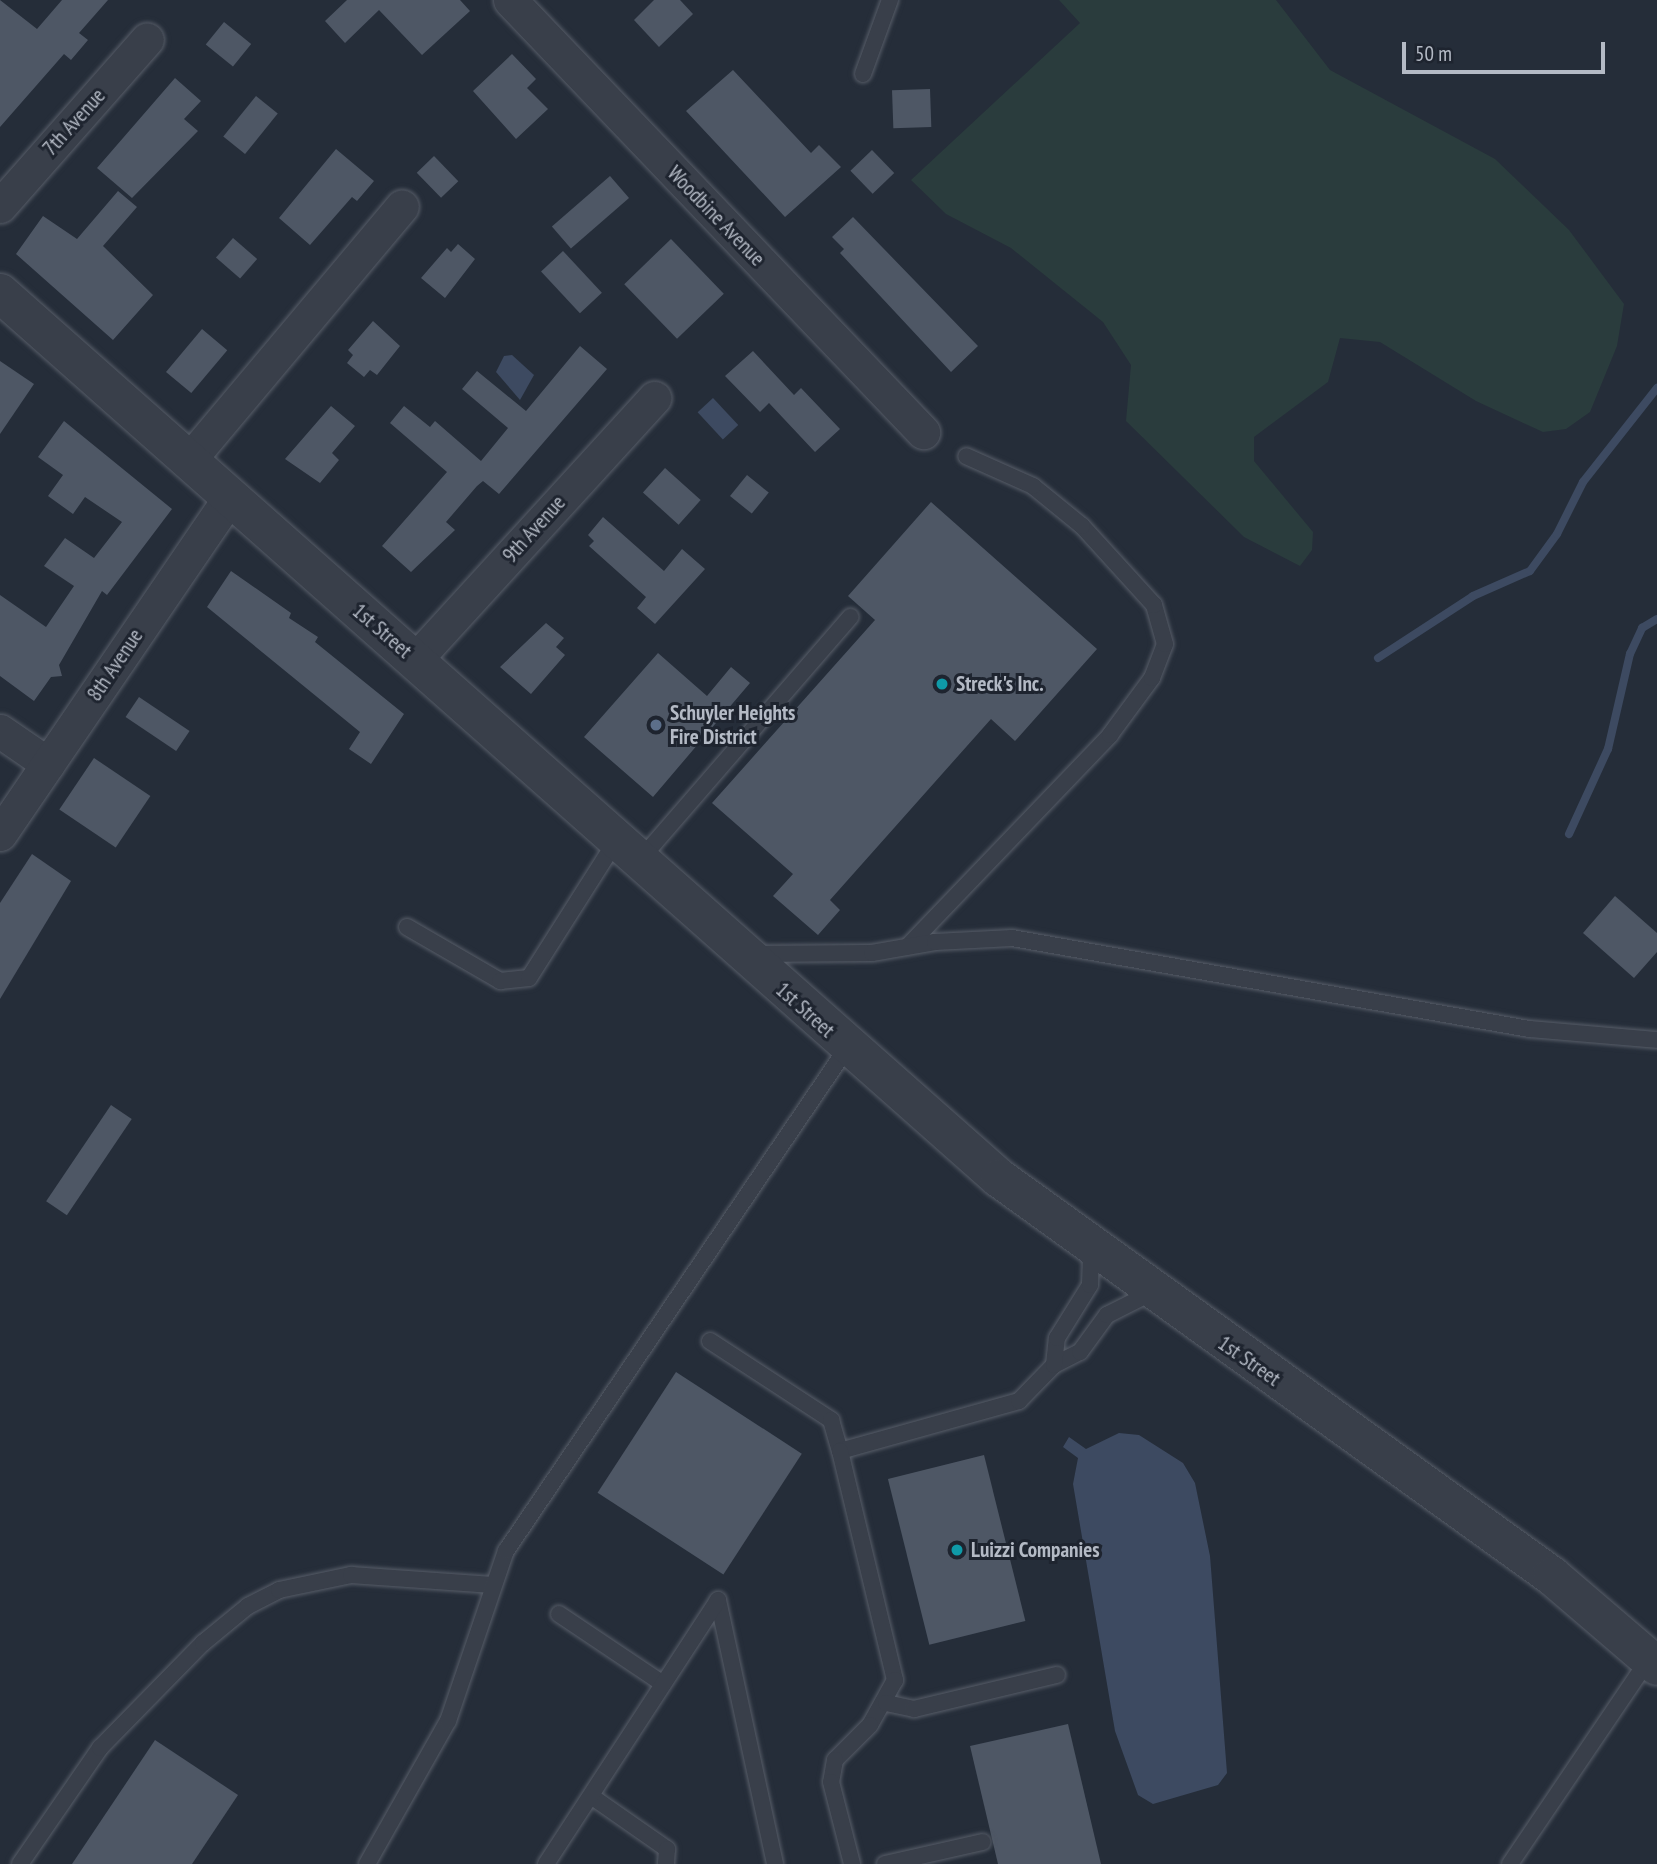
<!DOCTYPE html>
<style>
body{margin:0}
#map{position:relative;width:1657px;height:1864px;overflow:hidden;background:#252d39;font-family:"PT Sans Narrow",sans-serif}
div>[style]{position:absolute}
.green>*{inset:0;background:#2a3c3d}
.water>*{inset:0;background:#3d4a61;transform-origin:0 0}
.stream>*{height:8px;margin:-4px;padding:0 4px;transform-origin:4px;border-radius:4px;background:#3d4a61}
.building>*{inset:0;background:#4e5765;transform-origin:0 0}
.roads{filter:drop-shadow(0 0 2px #575d68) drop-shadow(0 0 2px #575d68)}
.service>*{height:16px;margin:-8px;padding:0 8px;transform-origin:8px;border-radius:8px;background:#393f4a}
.minor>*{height:33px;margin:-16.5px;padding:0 16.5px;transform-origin:16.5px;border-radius:16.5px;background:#393f4a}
.tertiary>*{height:38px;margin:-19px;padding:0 19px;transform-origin:19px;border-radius:19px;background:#393f4a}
.dots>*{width:19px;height:19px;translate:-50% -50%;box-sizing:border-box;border:4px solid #1e242f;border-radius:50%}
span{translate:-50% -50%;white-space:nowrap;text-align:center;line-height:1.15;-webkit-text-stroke:6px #1e242f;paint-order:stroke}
.street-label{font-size:21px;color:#b4bac5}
.poi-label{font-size:21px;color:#b4bac5;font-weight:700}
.left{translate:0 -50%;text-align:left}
.scale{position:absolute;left:1402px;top:42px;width:203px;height:32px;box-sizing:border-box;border:4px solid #b4bac5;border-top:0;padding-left:9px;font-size:21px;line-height:24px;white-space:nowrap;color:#b4bac5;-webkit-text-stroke:5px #1e242f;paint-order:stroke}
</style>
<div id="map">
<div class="green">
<div style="clip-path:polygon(1059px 0,1276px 0,1330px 70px,1495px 159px,1569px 230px,1624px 304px,1617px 346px,1590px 412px,1566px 429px,1543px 432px,1476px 401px,1380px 342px,1340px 338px,1328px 382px,1254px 437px,1254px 461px,1313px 532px,1312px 550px,1300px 566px,1244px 537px,1126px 421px,1131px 365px,1103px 322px,1011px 248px,946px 214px,911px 180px,1080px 23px)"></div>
</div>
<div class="water">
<div style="clip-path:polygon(512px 355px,534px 375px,520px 400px,496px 372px,504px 356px)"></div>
<div style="left:713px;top:398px;width:37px;height:21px;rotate:47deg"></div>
<div style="clip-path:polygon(1119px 1433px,1139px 1435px,1183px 1463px,1195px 1483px,1210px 1556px,1227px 1773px,1218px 1785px,1153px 1804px,1138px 1795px,1115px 1731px,1073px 1484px,1078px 1458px,1063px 1447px,1069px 1437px,1086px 1449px)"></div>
</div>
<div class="stream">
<div style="left:1378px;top:658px;width:113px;rotate:-33.1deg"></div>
<div style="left:1473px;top:596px;width:62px;rotate:-23.7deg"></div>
<div style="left:1530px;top:571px;width:46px;rotate:-53.9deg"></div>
<div style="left:1557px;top:534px;width:58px;rotate:-63.4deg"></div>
<div style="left:1583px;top:482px;width:120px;rotate:-51.8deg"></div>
<div style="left:1569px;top:834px;width:94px;rotate:-65.4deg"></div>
<div style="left:1608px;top:749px;width:98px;rotate:-77deg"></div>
<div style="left:1630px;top:654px;width:29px;rotate:-65deg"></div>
<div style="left:1642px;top:628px;width:17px;rotate:-31deg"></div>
</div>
<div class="building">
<div style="clip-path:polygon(0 0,37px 29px,62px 0,108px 0,79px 33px,88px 40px,71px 60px,64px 54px,0 127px)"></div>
<div style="clip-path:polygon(347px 0,460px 0,470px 11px,422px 55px,379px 10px,345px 43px,325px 21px)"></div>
<div style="clip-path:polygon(654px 0,680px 0,693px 14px,659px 47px,634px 20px)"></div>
<div style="left:224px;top:22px;width:35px;height:29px;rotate:39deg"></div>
<div style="clip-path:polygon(512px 54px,536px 79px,527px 88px,548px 109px,516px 139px,473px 91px)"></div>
<div style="clip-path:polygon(733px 70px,811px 153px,819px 145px,841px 167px,785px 217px,686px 111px)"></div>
<div style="clip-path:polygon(175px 78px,201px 101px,184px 119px,198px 131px,132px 198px,97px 168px)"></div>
<div style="left:930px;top:89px;width:38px;height:38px;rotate:88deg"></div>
<div style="left:256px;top:96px;width:28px;height:52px;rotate:39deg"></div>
<div style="clip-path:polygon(336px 149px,374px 181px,357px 201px,352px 197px,310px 245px,279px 218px)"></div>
<div style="left:872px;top:150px;width:32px;height:30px;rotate:46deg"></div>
<div style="left:434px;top:156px;width:35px;height:24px;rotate:46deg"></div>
<div style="left:610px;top:176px;width:29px;height:77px;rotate:49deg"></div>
<div style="clip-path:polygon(118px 191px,137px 207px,103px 246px,153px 295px,113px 340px,16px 254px,43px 216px,77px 239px)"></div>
<div style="clip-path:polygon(853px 217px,978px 346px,951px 372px,840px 253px,844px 249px,832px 237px)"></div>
<div style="left:233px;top:238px;width:32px;height:26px;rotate:41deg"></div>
<div style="left:671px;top:239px;width:76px;height:65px;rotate:46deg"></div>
<div style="clip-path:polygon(458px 244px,475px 259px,445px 298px,421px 278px,447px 248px,451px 252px)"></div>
<div style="left:563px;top:251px;width:57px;height:30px;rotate:47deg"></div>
<div style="clip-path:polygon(373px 321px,400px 346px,377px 375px,370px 370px,364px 377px,347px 363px,353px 355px,348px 350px)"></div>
<div style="left:202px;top:329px;width:33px;height:56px;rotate:40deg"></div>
<div style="clip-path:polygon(580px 346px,607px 369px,499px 494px,483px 481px,477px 486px,446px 522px,455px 530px,411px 572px,382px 546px,447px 472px,390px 423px,404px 406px,430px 427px,435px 421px,481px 461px,508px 428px,462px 389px,477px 371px,526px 411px)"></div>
<div style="clip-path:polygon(753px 351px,794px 395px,801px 388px,840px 429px,815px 452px,769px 403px,760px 412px,725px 376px)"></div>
<div style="clip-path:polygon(0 361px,34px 384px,0 434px)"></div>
<div style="clip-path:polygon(331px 406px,355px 426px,332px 453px,339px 460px,320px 483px,285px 459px)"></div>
<div style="clip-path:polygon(64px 421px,172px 509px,107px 595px,102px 591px,59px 665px,62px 676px,51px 677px,34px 701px,0 676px,0 595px,46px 627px,74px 586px,44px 566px,65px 538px,94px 558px,122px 522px,85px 497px,73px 514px,48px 496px,63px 475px,38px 457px)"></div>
<div style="left:665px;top:468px;width:48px;height:33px;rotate:42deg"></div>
<div style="left:747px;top:475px;width:28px;height:27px;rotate:39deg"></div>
<div style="clip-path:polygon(931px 502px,1097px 649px,1015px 741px,991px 719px,830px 900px,840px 910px,818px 935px,773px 896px,793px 874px,712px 803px,875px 620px,848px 596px)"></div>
<div style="clip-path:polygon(603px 517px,664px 571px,682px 549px,705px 569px,655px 624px,637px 608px,646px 597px,589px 546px,594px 541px,588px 535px)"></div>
<div style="clip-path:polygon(231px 571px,291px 613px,289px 618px,318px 637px,315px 642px,404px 714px,371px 764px,349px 749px,360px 732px,207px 607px)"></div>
<div style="clip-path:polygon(546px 623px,564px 638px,556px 647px,565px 655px,531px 694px,500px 667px)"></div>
<div style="clip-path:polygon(658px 653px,707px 696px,731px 667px,750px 683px,653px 797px,584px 737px)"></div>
<div style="left:139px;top:697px;width:61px;height:24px;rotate:34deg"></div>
<div style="left:94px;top:758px;width:68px;height:62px;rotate:34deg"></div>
<div style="clip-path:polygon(32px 854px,71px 881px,0 999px,0 903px)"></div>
<div style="clip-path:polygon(1615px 896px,1657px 933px,1657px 952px,1634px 978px,1583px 933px)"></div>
<div style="left:111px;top:1105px;width:25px;height:116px;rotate:34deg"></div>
<div style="left:676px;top:1372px;width:150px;height:144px;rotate:33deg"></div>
<div style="left:984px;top:1455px;width:171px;height:99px;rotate:76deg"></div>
<div style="clip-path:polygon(1068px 1724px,1101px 1864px,998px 1864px,970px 1746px)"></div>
<div style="clip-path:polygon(155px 1740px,238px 1795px,192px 1864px,72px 1864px)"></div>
</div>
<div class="roads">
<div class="service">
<div style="left:863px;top:74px;width:79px;rotate:-70deg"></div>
<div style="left:639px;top:861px;width:323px;rotate:-49.1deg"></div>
<div style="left:407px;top:927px;width:108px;rotate:30.1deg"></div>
<div style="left:500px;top:981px;width:29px;rotate:-6deg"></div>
<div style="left:529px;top:978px;width:162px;rotate:-57.6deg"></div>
<div style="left:908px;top:946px;width:292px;rotate:-46.2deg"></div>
<div style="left:1110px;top:735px;width:71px;rotate:-53.6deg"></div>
<div style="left:1152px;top:678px;width:36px;rotate:-69deg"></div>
<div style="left:1165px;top:644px;width:41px;rotate:-105.8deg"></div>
<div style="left:1154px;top:605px;width:107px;rotate:-132.3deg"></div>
<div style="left:1082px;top:526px;width:63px;rotate:-140.8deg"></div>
<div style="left:1033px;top:486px;width:73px;rotate:-155.9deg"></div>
<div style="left:753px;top:954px;width:119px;rotate:-0.5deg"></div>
<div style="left:872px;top:953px;width:64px;rotate:-9.9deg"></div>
<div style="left:935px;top:942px;width:77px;rotate:-3deg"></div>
<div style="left:1012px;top:938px;width:525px;rotate:9.98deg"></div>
<div style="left:1529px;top:1029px;width:128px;rotate:4.9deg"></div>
<div style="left:710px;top:1341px;width:145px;rotate:33.1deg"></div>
<div style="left:831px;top:1420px;width:32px;rotate:74deg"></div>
<div style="left:840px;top:1451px;width:186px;rotate:-15.6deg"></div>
<div style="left:1019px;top:1401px;width:50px;rotate:-45.8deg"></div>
<div style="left:1054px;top:1365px;width:29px;rotate:-27deg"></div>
<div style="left:1080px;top:1352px;width:46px;rotate:-53.9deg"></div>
<div style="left:1107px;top:1315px;width:51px;rotate:-26.6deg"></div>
<div style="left:1054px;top:1365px;width:27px;rotate:-84deg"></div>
<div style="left:1057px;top:1338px;width:62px;rotate:-58.1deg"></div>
<div style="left:1090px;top:1285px;width:37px;rotate:-88deg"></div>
<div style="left:840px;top:1451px;width:236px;rotate:76.5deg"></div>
<div style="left:895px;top:1680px;width:51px;rotate:119.1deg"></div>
<div style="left:870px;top:1725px;width:49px;rotate:135deg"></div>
<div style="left:835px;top:1760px;width:22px;rotate:100deg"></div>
<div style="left:831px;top:1782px;width:85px;rotate:75.6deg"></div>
<div style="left:718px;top:1600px;width:270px;rotate:77.8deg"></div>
<div style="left:559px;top:1614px;width:125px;rotate:33.9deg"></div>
<div style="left:886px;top:1703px;width:29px;rotate:12deg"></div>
<div style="left:914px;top:1709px;width:147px;rotate:-13.4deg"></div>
<div style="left:591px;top:1796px;width:93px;rotate:34.9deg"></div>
<div style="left:667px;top:1849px;width:15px;rotate:94deg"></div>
<div style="left:20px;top:1864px;width:141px;rotate:-55.4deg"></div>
<div style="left:100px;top:1748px;width:147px;rotate:-45.6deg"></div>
<div style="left:203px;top:1643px;width:58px;rotate:-39.4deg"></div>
<div style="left:248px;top:1606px;width:35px;rotate:-27deg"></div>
<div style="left:279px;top:1590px;width:74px;rotate:-11.8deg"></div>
<div style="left:351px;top:1575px;width:142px;rotate:4deg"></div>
<div style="left:367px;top:1864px;width:164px;rotate:-60.5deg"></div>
<div style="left:448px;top:1721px;width:180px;rotate:-71.2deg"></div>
<div style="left:506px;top:1551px;width:608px;rotate:-55.87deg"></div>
<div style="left:546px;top:1864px;width:315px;rotate:-56.9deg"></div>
<div style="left:885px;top:1864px;width:100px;rotate:-12.7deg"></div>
<div style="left:1510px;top:1864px;width:248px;rotate:-55.9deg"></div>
</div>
<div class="minor">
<div style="left:510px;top:0;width:598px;rotate:46.29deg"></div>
<div style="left:0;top:206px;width:222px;rotate:-48.6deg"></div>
<div style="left:189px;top:460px;width:331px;rotate:-50deg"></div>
<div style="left:415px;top:660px;width:355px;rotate:-47.6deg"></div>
<div style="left:0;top:731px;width:58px;rotate:34.5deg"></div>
<div style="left:0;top:834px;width:408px;rotate:-55.7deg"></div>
</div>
<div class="tertiary">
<div style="left:0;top:293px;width:1335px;rotate:41.54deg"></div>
<div style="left:999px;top:1178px;width:681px;rotate:35.74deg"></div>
<div style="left:1552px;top:1576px;width:138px;rotate:40.6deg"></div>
</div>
</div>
<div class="dots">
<div style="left:942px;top:684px;background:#0f9aa8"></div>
<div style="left:656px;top:725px;background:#5c6f8a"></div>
<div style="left:957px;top:1550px;background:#0f9aa8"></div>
</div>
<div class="street-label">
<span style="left:74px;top:122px;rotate:-48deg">7th Avenue</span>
<span style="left:716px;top:216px;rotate:46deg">Woodbine Avenue</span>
<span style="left:534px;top:529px;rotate:-48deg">9th Avenue</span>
<span style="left:382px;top:631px;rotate:41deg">1st Street</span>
<span style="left:115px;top:665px;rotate:-56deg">8th Avenue</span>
<span style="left:805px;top:1010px;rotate:42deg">1st Street</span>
<span style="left:1249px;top:1361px;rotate:35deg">1st Street</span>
</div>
<div class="poi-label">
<span class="left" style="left:956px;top:684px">Streck's Inc.</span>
<span class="left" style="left:670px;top:725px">Schuyler Heights<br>Fire District</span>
<span class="left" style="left:971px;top:1550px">Luizzi Companies</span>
</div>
<div class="scale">50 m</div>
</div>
